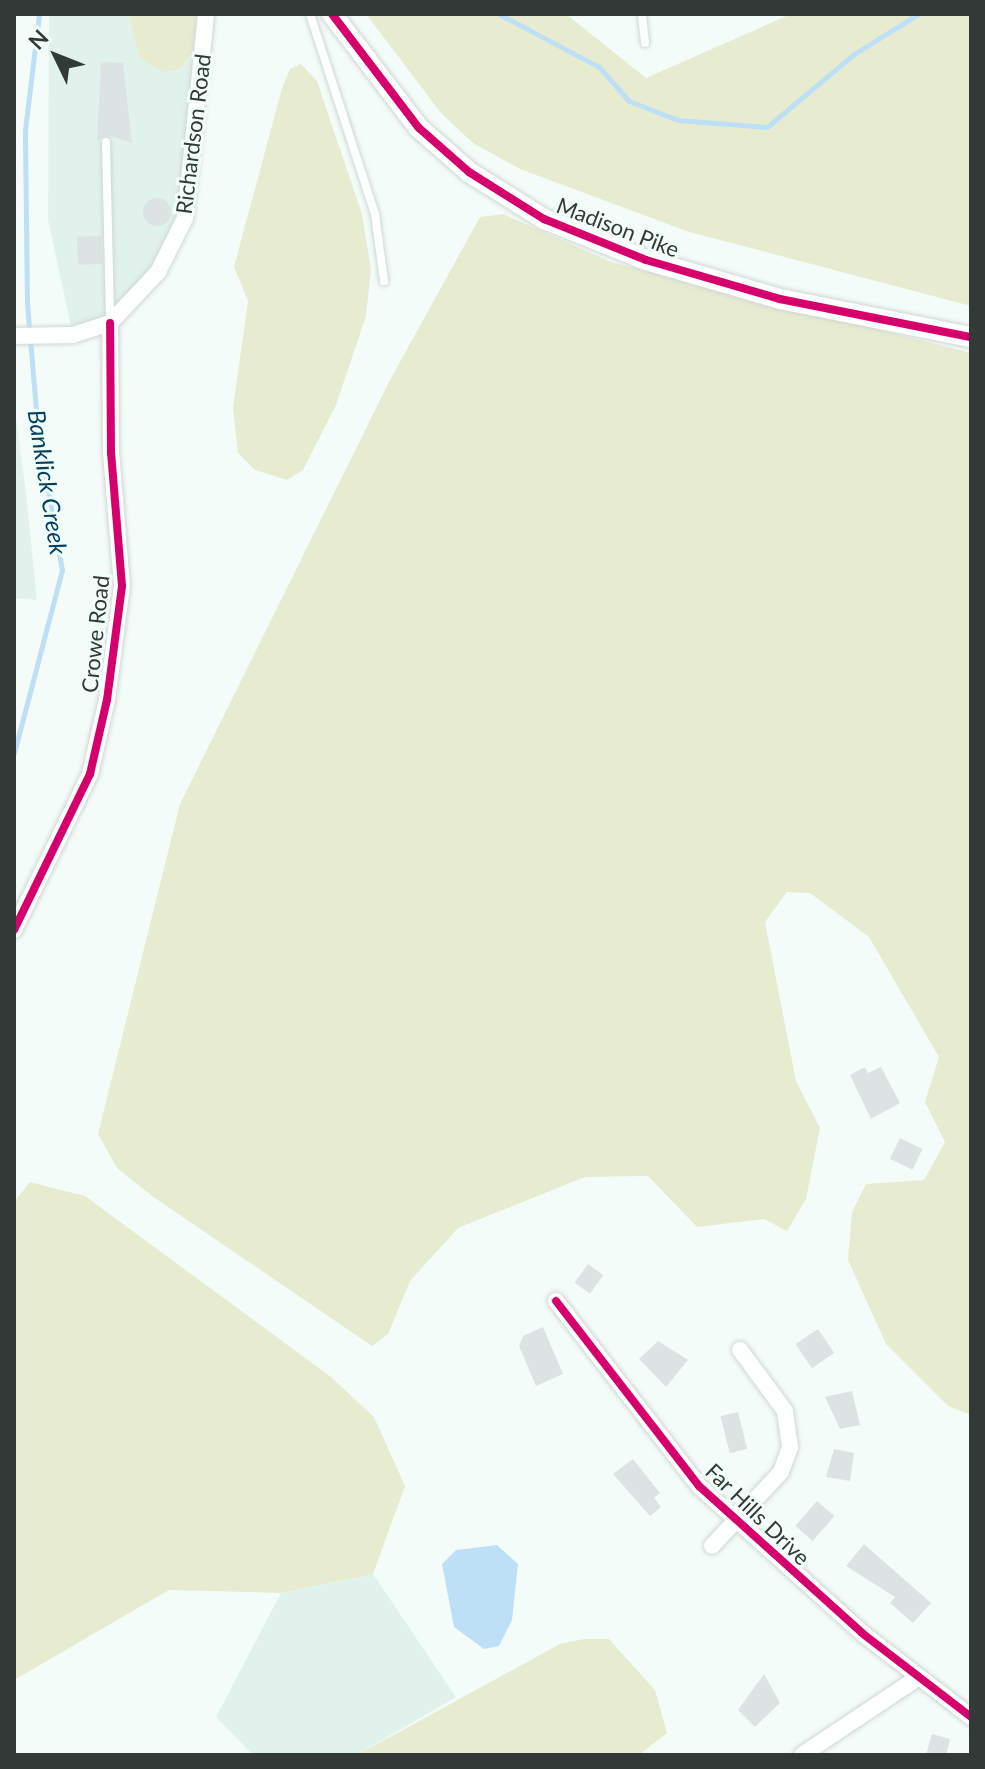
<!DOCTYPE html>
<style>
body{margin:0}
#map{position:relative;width:985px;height:1769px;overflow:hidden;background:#f4fcf9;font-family:Lato,sans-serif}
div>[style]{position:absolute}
.built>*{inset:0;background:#e1f2ec}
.green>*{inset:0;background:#e7ecd0}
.water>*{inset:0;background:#bde0f6}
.stream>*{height:5px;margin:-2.5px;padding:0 2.5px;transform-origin:2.5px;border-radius:2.5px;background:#bde0f6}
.building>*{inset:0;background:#dde3e3;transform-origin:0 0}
.round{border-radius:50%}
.roads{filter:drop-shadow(0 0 2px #d0d7d4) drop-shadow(0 0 2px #d0d7d4)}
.service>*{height:8px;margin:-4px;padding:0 4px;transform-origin:4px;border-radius:4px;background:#fdfffe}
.minor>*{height:16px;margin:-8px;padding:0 8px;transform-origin:8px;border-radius:8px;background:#fdfffe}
.tertiary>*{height:20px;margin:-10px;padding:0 10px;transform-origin:10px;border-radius:10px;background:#fdfffe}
.cycleway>*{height:8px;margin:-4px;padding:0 4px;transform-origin:4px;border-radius:4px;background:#d6006c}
span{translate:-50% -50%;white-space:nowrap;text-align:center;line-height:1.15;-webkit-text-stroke:6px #f1fffa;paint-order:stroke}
.street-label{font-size:22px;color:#323937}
.water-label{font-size:24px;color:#064060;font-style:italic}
.frame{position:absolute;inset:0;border:16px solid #323937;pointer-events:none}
.north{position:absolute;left:16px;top:16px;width:80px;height:80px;-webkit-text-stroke:6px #f1fffa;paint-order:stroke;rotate:313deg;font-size:22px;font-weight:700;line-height:32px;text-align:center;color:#323937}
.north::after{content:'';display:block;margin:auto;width:28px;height:36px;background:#323937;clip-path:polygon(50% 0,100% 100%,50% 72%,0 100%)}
</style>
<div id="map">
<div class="built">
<div style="clip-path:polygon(49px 14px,128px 14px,139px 57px,180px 69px,194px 51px,203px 52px,191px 188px,137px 301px,73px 335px,48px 220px)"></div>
<div style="clip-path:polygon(14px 403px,27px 501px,37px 600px,14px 598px)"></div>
<div style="clip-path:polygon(373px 1574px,456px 1697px,357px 1755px,253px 1755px,216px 1717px,281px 1593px)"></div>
</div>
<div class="green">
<div style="clip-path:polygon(128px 14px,196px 14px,194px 51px,180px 69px,162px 72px,139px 57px)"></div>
<div style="clip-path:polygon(366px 14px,566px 14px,646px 78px,791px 14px,971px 14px,971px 306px,686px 231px,520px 169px,473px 143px,441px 113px)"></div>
<div style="clip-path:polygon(301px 64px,317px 81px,362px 214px,371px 269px,366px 316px,336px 405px,303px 470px,287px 480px,255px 470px,238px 453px,233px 408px,248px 301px,234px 267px,282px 88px,290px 69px)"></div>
<div style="clip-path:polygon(503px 214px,611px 262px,971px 353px,971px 1415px,948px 1406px,886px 1344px,848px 1260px,852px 1212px,866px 1184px,924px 1180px,945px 1142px,925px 1102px,939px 1057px,869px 937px,810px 893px,787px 892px,765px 922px,796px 1081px,820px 1128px,806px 1199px,787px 1231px,764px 1219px,697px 1227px,648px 1176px,585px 1177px,458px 1228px,410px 1281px,388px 1334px,372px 1346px,152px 1196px,117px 1168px,98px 1134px,180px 804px,390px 380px,480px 217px)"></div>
<div style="clip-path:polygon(30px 1182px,85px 1196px,331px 1377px,374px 1417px,405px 1486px,373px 1574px,281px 1593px,169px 1590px,14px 1680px,14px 1202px)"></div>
<div style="clip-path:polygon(584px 1639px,609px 1639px,655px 1690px,667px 1733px,639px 1755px,357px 1755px,560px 1644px)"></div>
</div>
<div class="water">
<div style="clip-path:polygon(497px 1545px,518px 1564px,512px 1620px,499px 1646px,484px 1649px,454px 1627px,442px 1564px,456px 1550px)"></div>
</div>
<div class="stream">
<div style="left:499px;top:14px;width:113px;rotate:27.9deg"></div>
<div style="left:599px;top:67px;width:45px;rotate:48.6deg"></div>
<div style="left:629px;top:101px;width:53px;rotate:21.2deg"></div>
<div style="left:678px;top:120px;width:89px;rotate:4.5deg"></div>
<div style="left:767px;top:127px;width:114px;rotate:-40deg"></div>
<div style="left:854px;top:54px;width:75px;rotate:-32deg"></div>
<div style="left:14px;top:753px;width:189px;rotate:-75.3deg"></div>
<div style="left:62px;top:570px;width:138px;rotate:-100deg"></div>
<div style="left:38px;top:434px;width:131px;rotate:-94.8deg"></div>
<div style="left:27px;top:303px;width:173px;rotate:-90.7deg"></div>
<div style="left:25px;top:130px;width:117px;rotate:-83.1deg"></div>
</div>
<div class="building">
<div style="clip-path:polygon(101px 62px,123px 63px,132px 143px,107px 135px,97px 141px)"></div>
<div class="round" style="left:143px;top:198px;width:28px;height:28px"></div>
<div style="left:101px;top:236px;width:28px;height:24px;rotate:88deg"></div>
<div style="clip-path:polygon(865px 1067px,868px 1073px,881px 1067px,900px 1103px,871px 1119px,850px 1075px)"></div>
<div style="left:900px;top:1138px;width:25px;height:23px;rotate:26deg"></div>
<div style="left:588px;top:1264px;width:19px;height:23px;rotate:36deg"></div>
<div style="clip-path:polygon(543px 1327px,563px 1374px,536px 1386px,519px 1346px,523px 1336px)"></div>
<div style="left:818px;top:1329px;width:29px;height:27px;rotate:56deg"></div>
<div style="clip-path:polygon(658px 1341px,688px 1360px,666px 1387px,639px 1359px)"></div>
<div style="clip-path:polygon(852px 1391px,860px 1425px,840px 1429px,825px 1397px)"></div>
<div style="left:738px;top:1412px;width:38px;height:18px;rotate:76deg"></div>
<div style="clip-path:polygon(834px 1449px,854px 1453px,850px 1481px,826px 1477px)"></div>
<div style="clip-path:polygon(633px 1459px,660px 1493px,654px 1498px,661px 1507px,650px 1516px,613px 1474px)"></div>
<div style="left:817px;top:1501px;width:23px;height:33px;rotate:41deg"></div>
<div style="clip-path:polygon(864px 1544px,931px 1603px,913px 1623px,890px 1603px,895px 1597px,846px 1566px)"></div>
<div style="clip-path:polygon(764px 1674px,780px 1703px,755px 1727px,738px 1710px)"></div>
<div style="clip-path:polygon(932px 1734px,950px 1739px,946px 1755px,926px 1755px)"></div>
</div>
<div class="roads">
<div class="service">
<div style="left:310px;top:14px;width:210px;rotate:72deg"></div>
<div style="left:375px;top:214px;width:68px;rotate:82.3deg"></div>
<div style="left:642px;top:14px;width:29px;rotate:84deg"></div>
<div style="left:106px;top:142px;width:180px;rotate:88.7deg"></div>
</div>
<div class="minor">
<div style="left:14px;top:336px;width:59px;rotate:-1deg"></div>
<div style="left:73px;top:335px;width:39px;rotate:-18deg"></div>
<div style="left:110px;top:323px;width:70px;rotate:-46.7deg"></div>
<div style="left:158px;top:272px;width:60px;rotate:-63.4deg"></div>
<div style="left:185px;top:218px;width:205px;rotate:-84.1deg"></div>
<div style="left:14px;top:930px;width:174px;rotate:-64deg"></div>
<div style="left:90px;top:774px;width:76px;rotate:-77.1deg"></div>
<div style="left:107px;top:700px;width:115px;rotate:-82.5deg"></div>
<div style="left:122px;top:586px;width:133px;rotate:-94.7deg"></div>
<div style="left:111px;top:453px;width:130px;rotate:-90.4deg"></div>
<div style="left:556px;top:1301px;width:234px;rotate:52.3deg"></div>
<div style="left:699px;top:1486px;width:219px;rotate:42deg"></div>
<div style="left:862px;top:1633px;width:138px;rotate:37.6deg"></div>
<div style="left:712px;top:1546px;width:101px;rotate:-47deg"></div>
<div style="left:781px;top:1472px;width:27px;rotate:-70deg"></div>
<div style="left:790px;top:1447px;width:36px;rotate:-98deg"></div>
<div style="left:785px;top:1411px;width:76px;rotate:-126.4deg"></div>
<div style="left:802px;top:1755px;width:137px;rotate:-33.7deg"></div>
</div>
<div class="tertiary">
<div style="left:332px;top:14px;width:143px;rotate:52.7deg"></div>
<div style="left:419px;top:128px;width:67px;rotate:41.3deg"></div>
<div style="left:469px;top:172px;width:89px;rotate:32.1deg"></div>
<div style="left:544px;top:219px;width:110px;rotate:21.9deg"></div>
<div style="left:646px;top:260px;width:140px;rotate:16.2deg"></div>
<div style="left:780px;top:299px;width:195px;rotate:11.3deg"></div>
</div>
</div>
<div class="cycleway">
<div style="left:332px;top:14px;width:143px;rotate:52.7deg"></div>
<div style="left:419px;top:128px;width:67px;rotate:41.3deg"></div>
<div style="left:469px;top:172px;width:89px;rotate:32.1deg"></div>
<div style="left:544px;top:219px;width:110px;rotate:21.9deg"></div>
<div style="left:646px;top:260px;width:140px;rotate:16.2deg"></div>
<div style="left:780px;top:299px;width:195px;rotate:11.3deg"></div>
<div style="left:14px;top:930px;width:174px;rotate:-64deg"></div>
<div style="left:90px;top:774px;width:76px;rotate:-77.1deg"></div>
<div style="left:107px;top:700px;width:115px;rotate:-82.5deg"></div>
<div style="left:122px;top:586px;width:133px;rotate:-94.7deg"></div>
<div style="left:111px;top:453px;width:130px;rotate:-90.4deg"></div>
<div style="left:556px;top:1301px;width:234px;rotate:52.3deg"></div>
<div style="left:699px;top:1486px;width:219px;rotate:42deg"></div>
<div style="left:862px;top:1633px;width:138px;rotate:37.6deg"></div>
</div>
<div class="street-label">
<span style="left:193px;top:134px;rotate:-83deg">Richardson Road</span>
<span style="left:618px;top:227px;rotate:21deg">Madison Pike</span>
<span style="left:95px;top:634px;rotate:-84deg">Crowe Road</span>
<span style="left:758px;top:1514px;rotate:44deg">Far Hills Drive</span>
</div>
<div class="water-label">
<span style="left:48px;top:482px;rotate:81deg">Banklick Creek</span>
</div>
<div class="frame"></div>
<div class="north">N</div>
</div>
